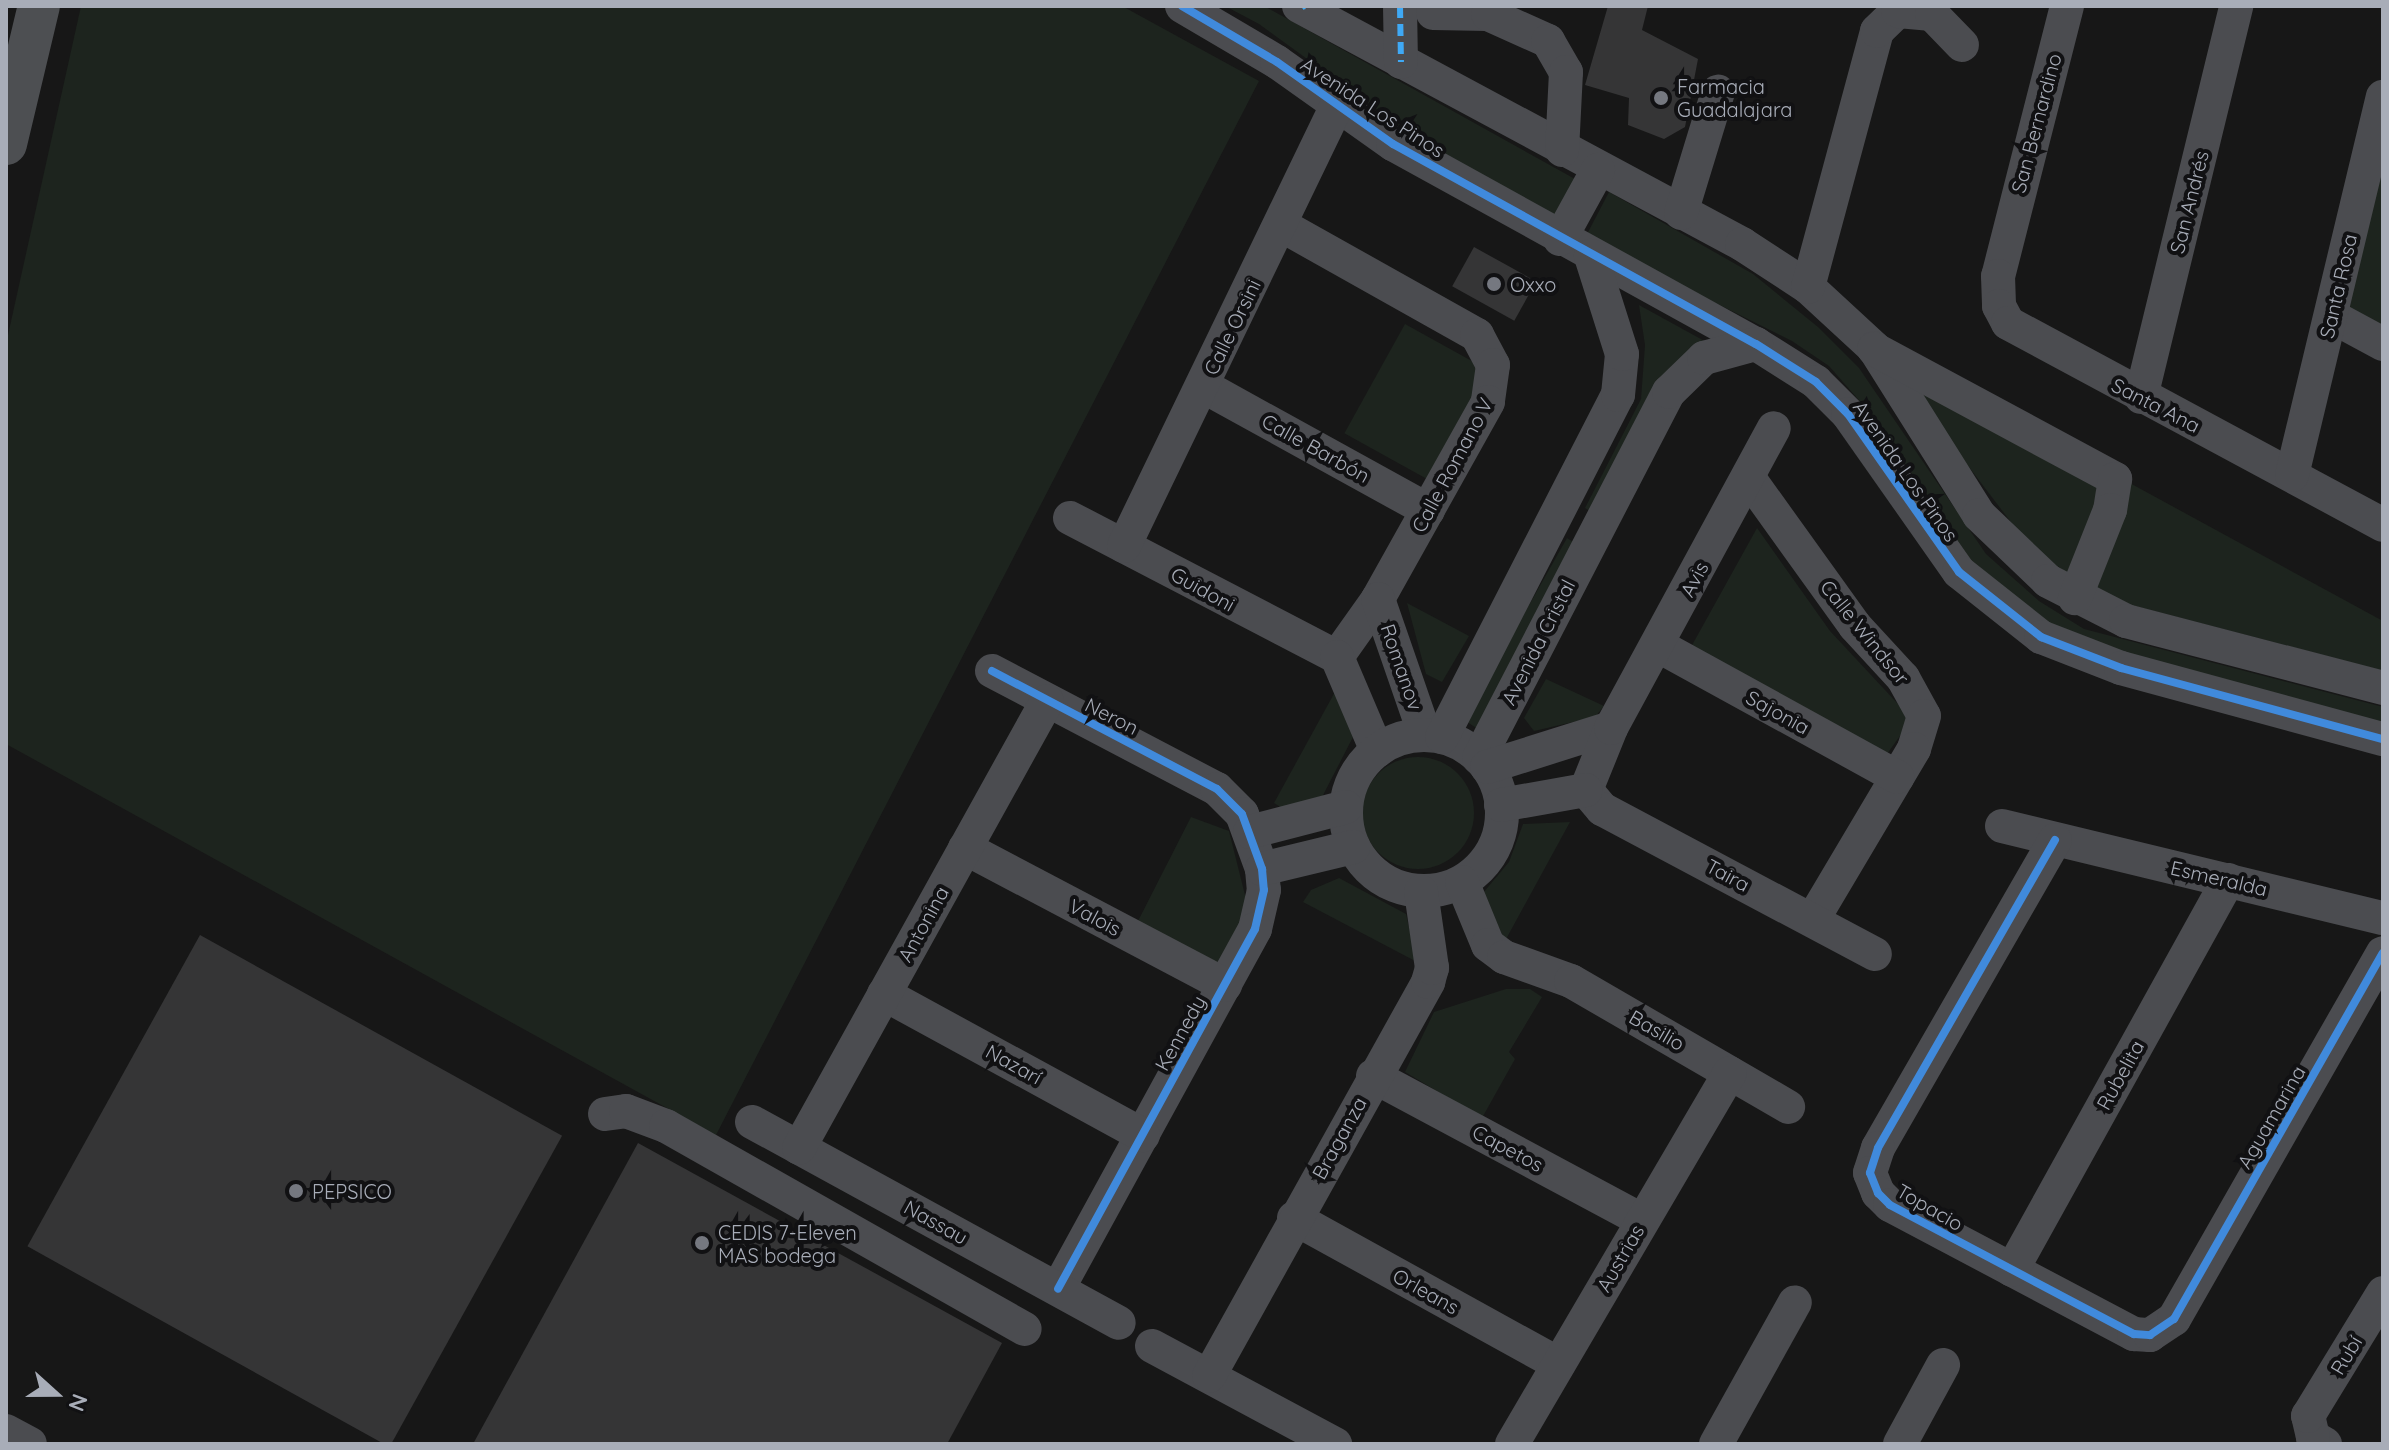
<!DOCTYPE html>
<meta charset="utf-8">
<style>
body{margin:0}
#map{position:relative;width:2389px;height:1450px;overflow:hidden;background:#171717;font-family:Quicksand,sans-serif}
div>[style]{position:absolute}
.green>*{inset:0;background:#1d241e;transform-origin:0 0}
.round{border-radius:50%}
.building>*{inset:0;background:#353536;transform-origin:0 0}
.minor>*{height:34px;margin:-17px;padding:0 17px;transform-origin:17px;border-radius:17px;background:#4b4c50}
.minor>.ring{margin:-17px;padding:0;box-sizing:content-box;background:none;border:34px solid #4b4c50;border-radius:50%}
.major>*{height:42px;margin:-21px;padding:0 21px;transform-origin:21px;border-radius:21px;background:#4d4f52}
.quiet>*{height:6px;margin-top:-3px;transform-origin:0;background:repeating-linear-gradient(90deg,#3fa9f5 0 12px,transparent 0 18px)}
.cycleway>*{height:8px;margin:-4px;padding:0 4px;transform-origin:4px;border-radius:4px;background:#408adc}
.dots>*{width:22px;height:22px;translate:-50% -50%;box-sizing:border-box;border:4px solid #111113;border-radius:50%}
span{translate:-50% -50%;white-space:nowrap;text-align:center;line-height:1.15;-webkit-text-stroke:8px #111113;paint-order:stroke}
.poi-label{font-size:20px;color:#a8adb8}
.left{translate:0 -50%;text-align:left}
.street-label{font-size:20px;color:#a8adb8}
.frame{position:absolute;inset:0;border:8px solid #a8adb8;pointer-events:none}
.north{position:absolute;left:16px;top:1354px;width:80px;height:80px;-webkit-text-stroke:6px #111113;paint-order:stroke;rotate:111deg;font-size:22px;font-weight:700;line-height:32px;text-align:center;color:#a8adb8}
.north::after{content:'';display:block;margin:auto;width:28px;height:36px;background:#a8adb8;clip-path:polygon(50% 0,100% 100%,50% 72%,0 100%)}
</style>
<div id="map">
<div class="green">
<div style="clip-path:polygon(81px 6px,1122px 6px,1259px 81px,716px 1135px,6px 744px,6px 344px)"></div>
<div style="clip-path:polygon(1225px 6px,1264px 6px,1575px 179px,1554px 219px,1438px 154px,1259px 24px)"></div>
<div style="clip-path:polygon(2383px 157px,2383px 329px,2346px 308px)"></div>
<div style="clip-path:polygon(1609px 192px,1753px 274px,1818px 327px,1859px 368px,1986px 554px,2039px 601px,2084px 629px,2383px 707px,2383px 726px,2071px 642px,1975px 566px,1871px 414px,1829px 366px,1792px 341px,1585px 238px)"></div>
<div style="clip-path:polygon(1639px 305px,1719px 349px,1597px 515px,1585px 508px,1641px 399px,1645px 345px)"></div>
<div style="left:1405px;top:324px;width:97px;height:125px;rotate:29deg"></div>
<div style="clip-path:polygon(1904px 360px,2383px 621px,2383px 671px,2112px 600px,2050px 562px,2020px 534px,1959px 454px,1908px 378px)"></div>
<div style="clip-path:polygon(1757px 528px,1830px 631px,1912px 719px,1887px 754px,1691px 647px)"></div>
<div style="clip-path:polygon(1567px 538px,1578px 545px,1478px 729px,1464px 720px)"></div>
<div style="clip-path:polygon(1407px 603px,1469px 636px,1442px 682px,1426px 674px)"></div>
<div style="clip-path:polygon(1546px 679px,1604px 706px,1595px 717px,1534px 731px,1524px 718px)"></div>
<div style="clip-path:polygon(1336px 690px,1353px 737px,1320px 801px,1287px 811px,1274px 803px)"></div>
<div class="round" style="left:1362px;top:757px;width:112px;height:112px"></div>
<div style="clip-path:polygon(1191px 817px,1229px 831px,1250px 915px,1221px 966px,1138px 921px)"></div>
<div style="clip-path:polygon(1570px 822px,1505px 941px,1483px 893px,1509px 862px,1523px 824px)"></div>
<div style="clip-path:polygon(1339px 878px,1406px 914px,1417px 962px,1303px 902px,1311px 890px)"></div>
<div style="clip-path:polygon(1506px 989px,1530px 989px,1542px 997px,1509px 1052px,1515px 1059px,1482px 1118px,1405px 1072px,1434px 1012px)"></div>
</div>
<div class="building">
<div style="clip-path:polygon(1608px 6px,1648px 6px,1642px 30px,1698px 59px,1685px 127px,1664px 139px,1628px 125px,1629px 98px,1585px 85px)"></div>
<div style="left:1474px;top:247px;width:71px;height:45px;rotate:29deg"></div>
<div style="left:200px;top:935px;width:414px;height:356px;rotate:29deg"></div>
<div style="clip-path:polygon(638px 1143px,1002px 1343px,947px 1444px,473px 1444px)"></div>
</div>
<div class="minor">
<div style="left:1182px;top:6px;width:110px;rotate:30.5deg"></div>
<div style="left:1277px;top:62px;width:142px;rotate:35.3deg"></div>
<div style="left:1393px;top:144px;width:414px;rotate:28.9deg"></div>
<div style="left:1756px;top:344px;width:71px;rotate:32.3deg"></div>
<div style="left:1816px;top:382px;width:45px;rotate:45deg"></div>
<div style="left:1848px;top:414px;width:193px;rotate:54.9deg"></div>
<div style="left:1959px;top:572px;width:105px;rotate:38.4deg"></div>
<div style="left:2041px;top:637px;width:86px;rotate:21.2deg"></div>
<div style="left:2121px;top:668px;width:271px;rotate:15.2deg"></div>
<div style="left:1299px;top:6px;width:503px;rotate:28.25deg"></div>
<div style="left:1742px;top:244px;width:79px;rotate:33.1deg"></div>
<div style="left:1808px;top:287px;width:90px;rotate:42.7deg"></div>
<div style="left:1874px;top:348px;width:197px;rotate:57.8deg"></div>
<div style="left:1979px;top:515px;width:95px;rotate:43.7deg"></div>
<div style="left:2048px;top:581px;width:88px;rotate:27.1deg"></div>
<div style="left:2126px;top:621px;width:266px;rotate:14.6deg"></div>
<div style="left:1400px;top:6px;width:56px;rotate:89deg"></div>
<div style="left:2067px;top:6px;width:279px;rotate:104.3deg"></div>
<div style="left:1998px;top:276px;width:30px;rotate:88deg"></div>
<div style="left:1999px;top:306px;width:19px;rotate:62deg"></div>
<div style="left:2008px;top:323px;width:426px;rotate:28.3deg"></div>
<div style="left:1433px;top:13px;width:55px;rotate:1deg"></div>
<div style="left:1488px;top:14px;width:66px;rotate:24.2deg"></div>
<div style="left:1548px;top:41px;width:36px;rotate:60deg"></div>
<div style="left:1566px;top:72px;width:78px;rotate:92.9deg"></div>
<div style="left:1681px;top:213px;width:127px;rotate:-73deg"></div>
<div style="left:1281px;top:225px;width:225px;rotate:29.3deg"></div>
<div style="left:1477px;top:335px;width:34px;rotate:62deg"></div>
<div style="left:1493px;top:365px;width:37px;rotate:98deg"></div>
<div style="left:1488px;top:402px;width:226px;rotate:119.2deg"></div>
<div style="left:1378px;top:599px;width:71px;rotate:125.3deg"></div>
<div style="left:1560px;top:239px;width:79px;rotate:-61.2deg"></div>
<div style="left:1808px;top:287px;width:265px;rotate:-74.9deg"></div>
<div style="left:1877px;top:31px;width:29px;rotate:-44deg"></div>
<div style="left:1898px;top:11px;width:34px;rotate:5deg"></div>
<div style="left:1932px;top:14px;width:43px;rotate:45.9deg"></div>
<div style="left:2331px;top:316px;width:59px;rotate:28.3deg"></div>
<div style="left:1874px;top:349px;width:274px;rotate:28.3deg"></div>
<div style="left:2115px;top:479px;width:31px;rotate:99deg"></div>
<div style="left:2110px;top:510px;width:95px;rotate:111.7deg"></div>
<div style="left:1203px;top:386px;width:257px;rotate:28.9deg"></div>
<div style="left:2141px;top:397px;width:402px;rotate:-76.3deg"></div>
<div style="left:2292px;top:475px;width:389px;rotate:-76.5deg"></div>
<div style="left:1748px;top:477px;width:183px;rotate:54.3deg"></div>
<div style="left:1855px;top:626px;width:71px;rotate:47.3deg"></div>
<div style="left:1903px;top:678px;width:43px;rotate:61.1deg"></div>
<div style="left:1924px;top:716px;width:34px;rotate:107deg"></div>
<div style="left:1914px;top:749px;width:198px;rotate:120.7deg"></div>
<div style="left:1070px;top:518px;width:301px;rotate:27.5deg"></div>
<div style="left:1124px;top:546px;width:488px;rotate:-64.2deg"></div>
<div style="left:1378px;top:599px;width:144px;rotate:70.9deg"></div>
<div style="left:1659px;top:646px;width:272px;rotate:28.8deg"></div>
<div style="left:1337px;top:657px;width:102px;rotate:66.9deg"></div>
<div style="left:992px;top:671px;width:254px;rotate:27.7deg"></div>
<div style="left:1217px;top:789px;width:35px;rotate:45deg"></div>
<div style="left:1242px;top:814px;width:59px;rotate:70deg"></div>
<div style="left:1262px;top:869px;width:21px;rotate:85deg"></div>
<div style="left:1264px;top:890px;width:40px;rotate:103deg"></div>
<div style="left:1255px;top:929px;width:410px;rotate:118.7deg"></div>
<div class="ring" style="left:1346px;top:735px;width:122px;height:122px"></div>
<div style="left:1442px;top:737px;width:385px;rotate:-62.8deg"></div>
<div style="left:1618px;top:395px;width:41px;rotate:-84.4deg"></div>
<div style="left:1622px;top:354px;width:103px;rotate:-107.6deg"></div>
<div style="left:1479px;top:758px;width:412px;rotate:-62.6deg"></div>
<div style="left:1669px;top:392px;width:49px;rotate:-44.2deg"></div>
<div style="left:1704px;top:358px;width:54px;rotate:-15.1deg"></div>
<div style="left:1487px;top:767px;width:130px;rotate:-17.5deg"></div>
<div style="left:1586px;top:790px;width:67px;rotate:-68deg"></div>
<div style="left:1611px;top:728px;width:341px;rotate:-61.5deg"></div>
<div style="left:1586px;top:790px;width:25px;rotate:50deg"></div>
<div style="left:1602px;top:809px;width:309px;rotate:28deg"></div>
<div style="left:1501px;top:805px;width:86px;rotate:-10deg"></div>
<div style="left:2002px;top:826px;width:392px;rotate:13.6deg"></div>
<div style="left:1250px;top:832px;width:99px;rotate:-14.6deg"></div>
<div style="left:2055px;top:840px;width:355px;rotate:119.9deg"></div>
<div style="left:1878px;top:1148px;width:26px;rotate:108deg"></div>
<div style="left:1870px;top:1173px;width:22px;rotate:68deg"></div>
<div style="left:1878px;top:1193px;width:17px;rotate:45deg"></div>
<div style="left:1890px;top:1205px;width:276px;rotate:27.9deg"></div>
<div style="left:2134px;top:1334px;width:16px;rotate:4deg"></div>
<div style="left:2150px;top:1335px;width:29px;rotate:-34deg"></div>
<div style="left:2174px;top:1319px;width:421px;rotate:-60.3deg"></div>
<div style="left:965px;top:848px;width:294px;rotate:27.8deg"></div>
<div style="left:1262px;top:869px;width:94px;rotate:-13.6deg"></div>
<div style="left:1462px;top:882px;width:68px;rotate:67.6deg"></div>
<div style="left:1488px;top:945px;width:20px;rotate:37deg"></div>
<div style="left:1504px;top:957px;width:71px;rotate:19.7deg"></div>
<div style="left:1571px;top:981px;width:251px;rotate:30.1deg"></div>
<div style="left:884px;top:994px;width:295px;rotate:28.6deg"></div>
<div style="left:1373px;top:1076px;width:305px;rotate:28.2deg"></div>
<div style="left:605px;top:1114px;width:21px;rotate:-8deg"></div>
<div style="left:626px;top:1111px;width:43px;rotate:20.6deg"></div>
<div style="left:666px;top:1126px;width:412px;rotate:29.5deg"></div>
<div style="left:752px;top:1122px;width:418px;rotate:28.7deg"></div>
<div style="left:799px;top:1148px;width:511px;rotate:-60.98deg"></div>
<div style="left:1294px;top:1218px;width:302px;rotate:28.9deg"></div>
<div style="left:2012px;top:1270px;width:446px;rotate:-61deg"></div>
<div style="left:1152px;top:1346px;width:208px;rotate:28.2deg"></div>
<div style="left:1209px;top:1376px;width:451px;rotate:-60.9deg"></div>
<div style="left:1428px;top:982px;width:15px;rotate:-74deg"></div>
<div style="left:1432px;top:968px;width:77px;rotate:-98.2deg"></div>
<div style="left:6px;top:1431px;width:27px;rotate:28deg"></div>
<div style="left:1512px;top:1444px;width:430px;rotate:-59.6deg"></div>
<div style="left:1716px;top:1444px;width:162px;rotate:-60.9deg"></div>
<div style="left:1900px;top:1444px;width:90px;rotate:-61.4deg"></div>
<div style="left:2325px;top:1444px;width:14px;rotate:-150deg"></div>
<div style="left:2313px;top:1437px;width:22px;rotate:-103deg"></div>
<div style="left:2308px;top:1416px;width:144px;rotate:-58.6deg"></div>
</div>
<div class="major">
<div style="left:6px;top:144px;width:142px;rotate:-76.6deg"></div>
</div>
<div class="quiet">
<div style="left:1400px;top:6px;width:56px;rotate:89deg"></div>
<div style="left:1302px;top:7px;width:3px;rotate:-18deg"></div>
</div>
<div class="cycleway">
<div style="left:1182px;top:6px;width:110px;rotate:30.5deg"></div>
<div style="left:1277px;top:62px;width:142px;rotate:35.3deg"></div>
<div style="left:1393px;top:144px;width:414px;rotate:28.9deg"></div>
<div style="left:1756px;top:344px;width:71px;rotate:32.3deg"></div>
<div style="left:1816px;top:382px;width:45px;rotate:45deg"></div>
<div style="left:1848px;top:414px;width:193px;rotate:54.9deg"></div>
<div style="left:1959px;top:572px;width:105px;rotate:38.4deg"></div>
<div style="left:2041px;top:637px;width:86px;rotate:21.2deg"></div>
<div style="left:2121px;top:668px;width:271px;rotate:15.2deg"></div>
<div style="left:992px;top:671px;width:254px;rotate:27.7deg"></div>
<div style="left:1217px;top:789px;width:35px;rotate:45deg"></div>
<div style="left:1242px;top:814px;width:59px;rotate:70deg"></div>
<div style="left:1262px;top:869px;width:21px;rotate:85deg"></div>
<div style="left:1264px;top:890px;width:40px;rotate:103deg"></div>
<div style="left:1255px;top:929px;width:410px;rotate:118.7deg"></div>
<div style="left:2055px;top:840px;width:355px;rotate:119.9deg"></div>
<div style="left:1878px;top:1148px;width:26px;rotate:108deg"></div>
<div style="left:1870px;top:1173px;width:22px;rotate:68deg"></div>
<div style="left:1878px;top:1193px;width:17px;rotate:45deg"></div>
<div style="left:1890px;top:1205px;width:276px;rotate:27.9deg"></div>
<div style="left:2134px;top:1334px;width:16px;rotate:4deg"></div>
<div style="left:2150px;top:1335px;width:29px;rotate:-34deg"></div>
<div style="left:2174px;top:1319px;width:421px;rotate:-60.3deg"></div>
</div>
<div class="dots">
<div style="left:1661px;top:98px;background:#757880"></div>
<div style="left:1494px;top:284px;background:#757880"></div>
<div style="left:296px;top:1191px;background:#757880"></div>
<div style="left:702px;top:1243px;background:#757880"></div>
</div>
<div class="poi-label">
<span class="left" style="left:1677px;top:98px">Farmacia<br>Guadalajara</span>
<span class="left" style="left:1510px;top:284px">Oxxo</span>
<span class="left" style="left:312px;top:1191px">PEPSICO</span>
<span class="left" style="left:718px;top:1244px">CEDIS 7-Eleven<br>MAS bodega</span>
</div>
<div class="street-label">
<span style="left:1373px;top:107px;rotate:33deg">Avenida Los Pinos</span>
<span style="left:2036px;top:123px;rotate:-75deg">San Bernardino</span>
<span style="left:2189px;top:202px;rotate:-76deg">San Andrés</span>
<span style="left:2338px;top:286px;rotate:-77deg">Santa Rosa</span>
<span style="left:1232px;top:327px;rotate:-64deg">Calle Orsini</span>
<span style="left:2156px;top:405px;rotate:27deg">Santa Ana</span>
<span style="left:1316px;top:448px;rotate:29deg">Calle Barbón</span>
<span style="left:1452px;top:465px;rotate:-62deg">Calle Romano V</span>
<span style="left:1906px;top:471px;rotate:55deg">Avenida Los Pinos</span>
<span style="left:1694px;top:579px;rotate:-62deg">Avis</span>
<span style="left:1203px;top:589px;rotate:29deg">Guidoni</span>
<span style="left:1865px;top:632px;rotate:51deg">Calle Windsor</span>
<span style="left:1538px;top:642px;rotate:-63deg">Avenida Cristal</span>
<span style="left:1402px;top:667px;rotate:71deg">Romanov</span>
<span style="left:1778px;top:712px;rotate:29deg">Sajonia</span>
<span style="left:1112px;top:716px;rotate:27deg">Neron</span>
<span style="left:1728px;top:875px;rotate:28deg">Taira</span>
<span style="left:2219px;top:878px;rotate:13deg">Esmeralda</span>
<span style="left:1095px;top:917px;rotate:28deg">Valois</span>
<span style="left:923px;top:924px;rotate:-61deg">Antonina</span>
<span style="left:1657px;top:1030px;rotate:30deg">Basilio</span>
<span style="left:1180px;top:1033px;rotate:-61deg">Kennedy</span>
<span style="left:1014px;top:1064px;rotate:29deg">Nazarí</span>
<span style="left:2120px;top:1075px;rotate:-61deg">Rubelita</span>
<span style="left:2271px;top:1117px;rotate:-60deg">Aguamarina</span>
<span style="left:1339px;top:1138px;rotate:-61deg">Braganza</span>
<span style="left:1508px;top:1148px;rotate:28deg">Capetos</span>
<span style="left:1930px;top:1207px;rotate:30deg">Topacio</span>
<span style="left:936px;top:1222px;rotate:29deg">Nassau</span>
<span style="left:1620px;top:1258px;rotate:-60deg">Austrias</span>
<span style="left:1426px;top:1291px;rotate:29deg">Orleans</span>
<span style="left:2346px;top:1355px;rotate:-59deg">Rubí</span>
</div>
<div class="frame"></div>
<div class="north">N</div>
</div>
